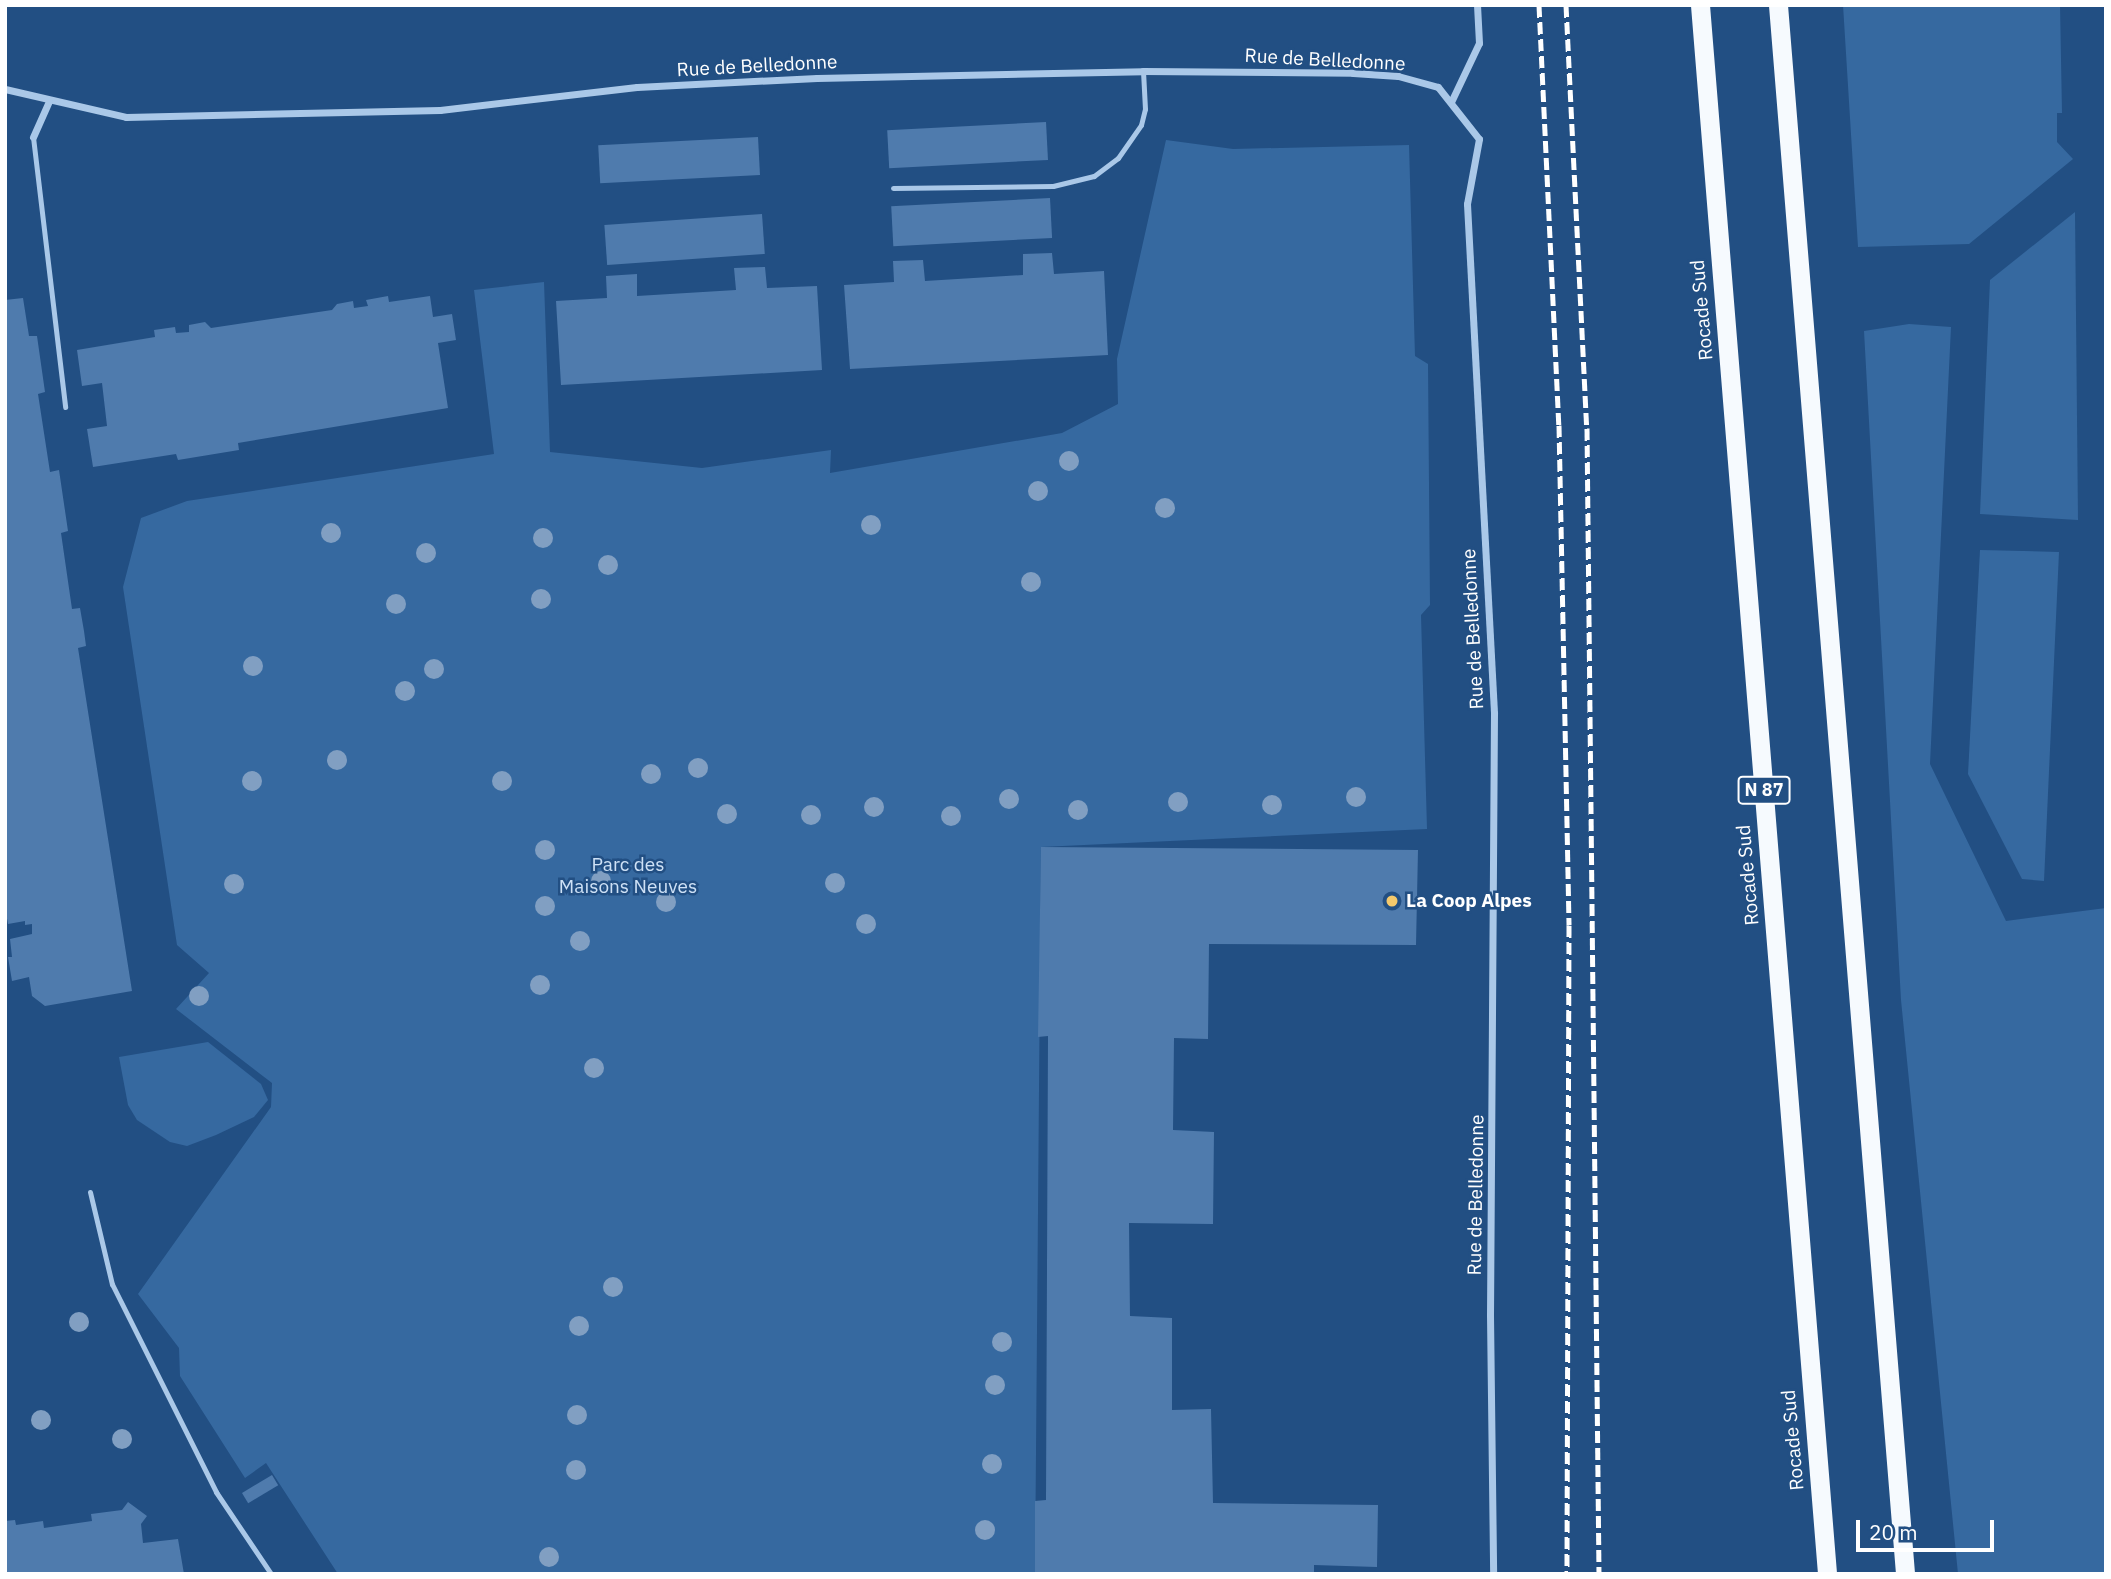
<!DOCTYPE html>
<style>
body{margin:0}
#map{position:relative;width:2111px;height:1579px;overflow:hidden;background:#224f83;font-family:"IBM Plex Sans",sans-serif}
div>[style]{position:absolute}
.green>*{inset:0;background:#3669a0}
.building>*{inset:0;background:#4f7bad;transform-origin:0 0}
.service>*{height:5px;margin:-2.5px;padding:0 2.5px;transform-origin:2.5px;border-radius:2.5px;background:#aac8e8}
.minor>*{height:7px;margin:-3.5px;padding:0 3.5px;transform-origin:3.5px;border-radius:3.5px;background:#aac8e8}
.trunk>*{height:19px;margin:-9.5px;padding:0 9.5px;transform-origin:9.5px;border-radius:9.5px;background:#f6fafe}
.rail>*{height:5px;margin-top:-2.5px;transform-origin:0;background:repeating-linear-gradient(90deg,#fff 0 12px,transparent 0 17px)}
.trees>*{width:20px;height:20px;margin:-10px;border-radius:50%;background:#819fc2}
.dots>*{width:19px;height:19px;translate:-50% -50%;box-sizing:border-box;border:4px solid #224f83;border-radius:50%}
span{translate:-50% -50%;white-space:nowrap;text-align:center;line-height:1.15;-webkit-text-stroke:5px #224f83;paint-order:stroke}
.shield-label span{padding:2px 5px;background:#224f83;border:2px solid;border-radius:5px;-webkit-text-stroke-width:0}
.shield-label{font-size:18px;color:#fff;font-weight:700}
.street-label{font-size:19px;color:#fff}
.park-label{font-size:19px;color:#cee1f6}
.poi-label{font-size:19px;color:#fff;font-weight:700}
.left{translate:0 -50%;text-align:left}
.frame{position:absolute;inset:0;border:7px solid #fff;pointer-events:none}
.scale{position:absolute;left:1856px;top:1520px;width:138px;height:32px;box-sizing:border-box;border:4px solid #fff;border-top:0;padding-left:9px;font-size:21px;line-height:24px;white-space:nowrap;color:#fff;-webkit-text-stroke:5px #224f83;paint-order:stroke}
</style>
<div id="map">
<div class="green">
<div style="clip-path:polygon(1843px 5px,2060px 5px,2062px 113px,2057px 113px,2057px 142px,2073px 159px,1969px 244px,1858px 247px)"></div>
<div style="clip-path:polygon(1166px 140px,1233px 149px,1409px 145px,1415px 356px,1428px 364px,1430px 605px,1421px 615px,1427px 829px,1041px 847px,1035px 1574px,338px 1574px,266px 1463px,245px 1478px,180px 1376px,179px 1348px,138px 1294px,271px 1107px,272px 1083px,176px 1009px,209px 973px,177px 945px,123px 587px,141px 518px,187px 501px,494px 454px,474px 290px,544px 282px,550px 452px,702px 468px,831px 450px,830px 473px,1062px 433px,1118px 404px,1117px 359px)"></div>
<div style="clip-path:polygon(2075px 212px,2078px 520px,1980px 514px,1990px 280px)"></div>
<div style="clip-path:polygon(1909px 324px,1951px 327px,1930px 764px,2006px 921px,2106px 908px,2106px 1574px,1958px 1574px,1901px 1000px,1864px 331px)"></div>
<div style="clip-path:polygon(1980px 550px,2059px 552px,2044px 881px,2022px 879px,1968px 774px)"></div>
<div style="clip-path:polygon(208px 1042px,261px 1084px,268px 1100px,254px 1117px,216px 1135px,187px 1146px,170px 1142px,137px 1120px,128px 1105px,119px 1057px)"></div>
</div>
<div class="building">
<div style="left:1046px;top:122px;width:38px;height:159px;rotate:87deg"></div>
<div style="left:758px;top:137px;width:38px;height:160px;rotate:87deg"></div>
<div style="left:1050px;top:198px;width:40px;height:159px;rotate:87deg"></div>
<div style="left:762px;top:214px;width:40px;height:158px;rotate:86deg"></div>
<div style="clip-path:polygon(1052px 253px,1054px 274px,1104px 271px,1108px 355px,850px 369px,844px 285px,894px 282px,893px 261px,923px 260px,925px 281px,1023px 275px,1023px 254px)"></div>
<div style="clip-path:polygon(765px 267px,767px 288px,817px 286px,822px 370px,561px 385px,556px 301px,607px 298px,606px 276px,637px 274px,637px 296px,736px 290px,734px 268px)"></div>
<div style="clip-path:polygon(388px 296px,389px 302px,430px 296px,433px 317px,452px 314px,456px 340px,438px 343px,448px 408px,238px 443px,239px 450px,178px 460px,176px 454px,93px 467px,87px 429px,107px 426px,102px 383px,82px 386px,77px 350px,155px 337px,154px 330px,175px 327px,176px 333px,189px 332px,189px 325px,205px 322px,211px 328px,332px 310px,337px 304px,353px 301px,354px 308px,368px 306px,366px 300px)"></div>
<div style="clip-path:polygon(23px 298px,29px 336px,37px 336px,45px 392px,38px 394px,50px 472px,59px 470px,68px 531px,61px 533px,72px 609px,80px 608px,84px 631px,86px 646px,78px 648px,132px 991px,45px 1006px,32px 996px,29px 977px,12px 981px,8px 957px,12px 957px,10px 939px,32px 934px,32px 924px,25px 925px,25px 921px,8px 924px,5px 907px,5px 300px)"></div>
<div style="clip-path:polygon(1041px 847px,1418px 850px,1416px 945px,1209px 944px,1208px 1039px,1174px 1038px,1173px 1130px,1214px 1132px,1213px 1224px,1129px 1223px,1130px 1316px,1172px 1318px,1172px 1410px,1211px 1409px,1213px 1503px,1378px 1505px,1377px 1567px,1314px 1565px,1314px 1574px,1035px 1574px,1035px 1501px,1046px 1500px,1048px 1036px,1038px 1037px)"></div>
<div style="left:272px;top:1475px;width:12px;height:35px;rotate:59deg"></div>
<div style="clip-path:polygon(128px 1502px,147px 1516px,141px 1524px,143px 1543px,178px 1539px,184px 1574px,5px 1574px,5px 1521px,15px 1520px,16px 1525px,43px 1521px,44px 1528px,92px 1521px,91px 1514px,122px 1510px)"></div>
</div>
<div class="service">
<div style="left:33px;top:137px;width:272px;rotate:83.2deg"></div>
<div style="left:893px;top:188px;width:160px;rotate:-0.7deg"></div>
<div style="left:1053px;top:186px;width:42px;rotate:-13.7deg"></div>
<div style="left:1094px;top:176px;width:30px;rotate:-37deg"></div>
<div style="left:1118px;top:158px;width:40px;rotate:-55.1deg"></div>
<div style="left:1141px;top:125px;width:16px;rotate:-76deg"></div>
<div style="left:1145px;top:109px;width:38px;rotate:-93deg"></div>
<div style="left:90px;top:1192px;width:95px;rotate:76.6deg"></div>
<div style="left:112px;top:1284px;width:233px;rotate:63.4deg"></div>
<div style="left:216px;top:1492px;width:99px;rotate:56.1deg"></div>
</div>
<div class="minor">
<div style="left:5px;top:89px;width:124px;rotate:13deg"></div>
<div style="left:126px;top:117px;width:314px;rotate:-1.3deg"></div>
<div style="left:440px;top:110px;width:198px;rotate:-6.7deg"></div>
<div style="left:637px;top:87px;width:180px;rotate:-2.9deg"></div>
<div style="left:817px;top:78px;width:326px;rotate:-1.2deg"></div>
<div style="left:1143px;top:71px;width:210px;rotate:0.5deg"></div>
<div style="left:1353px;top:73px;width:45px;rotate:3.8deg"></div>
<div style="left:1398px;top:76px;width:41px;rotate:15.4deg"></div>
<div style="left:1438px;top:87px;width:66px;rotate:51.7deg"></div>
<div style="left:1479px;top:139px;width:66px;rotate:100.5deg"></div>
<div style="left:1467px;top:204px;width:510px;rotate:86.96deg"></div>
<div style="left:1494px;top:713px;width:602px;rotate:90.38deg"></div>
<div style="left:1490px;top:1315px;width:259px;rotate:89.3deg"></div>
<div style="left:1451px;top:102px;width:65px;rotate:-64.6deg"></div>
<div style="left:1479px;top:43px;width:38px;rotate:-93deg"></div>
<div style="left:33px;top:137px;width:39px;rotate:-66deg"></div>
</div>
<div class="trunk">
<div style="left:1700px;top:5px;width:1574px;rotate:85.37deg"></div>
<div style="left:1778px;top:5px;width:1574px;rotate:85.37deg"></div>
</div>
<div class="rail">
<div style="left:1539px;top:5px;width:420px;rotate:87.3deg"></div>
<div style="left:1559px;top:425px;width:500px;rotate:88.85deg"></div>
<div style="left:1569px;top:925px;width:649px;rotate:90.18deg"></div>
<div style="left:1566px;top:5px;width:424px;rotate:87.2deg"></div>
<div style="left:1587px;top:428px;width:1146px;rotate:89.4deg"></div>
</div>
<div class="trees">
<div style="left:1069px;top:461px"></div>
<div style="left:1038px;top:491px"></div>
<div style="left:1165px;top:508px"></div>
<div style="left:871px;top:525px"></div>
<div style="left:331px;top:533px"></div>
<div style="left:543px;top:538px"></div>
<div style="left:426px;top:553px"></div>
<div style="left:608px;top:565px"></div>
<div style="left:1031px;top:582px"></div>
<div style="left:541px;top:599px"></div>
<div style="left:396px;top:604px"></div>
<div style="left:253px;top:666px"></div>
<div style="left:434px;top:669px"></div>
<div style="left:405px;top:691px"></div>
<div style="left:337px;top:760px"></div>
<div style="left:698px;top:768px"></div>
<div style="left:651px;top:774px"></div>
<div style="left:252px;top:781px"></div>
<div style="left:502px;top:781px"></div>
<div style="left:1356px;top:797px"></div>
<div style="left:1009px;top:799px"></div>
<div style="left:1178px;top:802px"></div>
<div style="left:1272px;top:805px"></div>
<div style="left:874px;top:807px"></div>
<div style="left:1078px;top:810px"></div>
<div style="left:727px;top:814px"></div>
<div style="left:811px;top:815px"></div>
<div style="left:951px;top:816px"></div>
<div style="left:545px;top:850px"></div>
<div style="left:601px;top:881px"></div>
<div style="left:835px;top:883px"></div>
<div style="left:234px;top:884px"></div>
<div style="left:666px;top:902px"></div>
<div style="left:545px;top:906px"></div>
<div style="left:866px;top:924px"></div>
<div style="left:580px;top:941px"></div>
<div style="left:540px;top:985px"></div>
<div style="left:199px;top:996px"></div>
<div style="left:594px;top:1068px"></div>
<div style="left:613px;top:1287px"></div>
<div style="left:79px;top:1322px"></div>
<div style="left:579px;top:1326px"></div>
<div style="left:1002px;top:1342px"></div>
<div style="left:995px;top:1385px"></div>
<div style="left:577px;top:1415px"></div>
<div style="left:41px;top:1420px"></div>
<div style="left:122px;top:1439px"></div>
<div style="left:992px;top:1464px"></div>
<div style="left:576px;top:1470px"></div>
<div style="left:985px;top:1530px"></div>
<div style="left:549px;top:1557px"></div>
</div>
<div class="dots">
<div style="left:1392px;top:901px;background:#f4c96c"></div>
</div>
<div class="shield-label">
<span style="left:1764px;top:790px">N 87</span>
</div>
<div class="street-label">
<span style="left:1325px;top:60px;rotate:3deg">Rue de Belledonne</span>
<span style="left:757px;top:66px;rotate:-3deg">Rue de Belledonne</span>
<span style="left:1702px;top:310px;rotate:-95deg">Rocade Sud</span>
<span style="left:1473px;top:629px;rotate:-93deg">Rue de Belledonne</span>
<span style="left:1748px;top:875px;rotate:-95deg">Rocade Sud</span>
<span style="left:1476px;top:1195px;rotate:-89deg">Rue de Belledonne</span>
<span style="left:1793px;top:1440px;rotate:-95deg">Rocade Sud</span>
</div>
<div class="park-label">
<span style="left:628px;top:876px">Parc des<br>Maisons Neuves</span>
</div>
<div class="poi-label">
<span class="left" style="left:1406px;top:901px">La Coop Alpes</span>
</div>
<div class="frame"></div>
<div class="scale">20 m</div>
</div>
